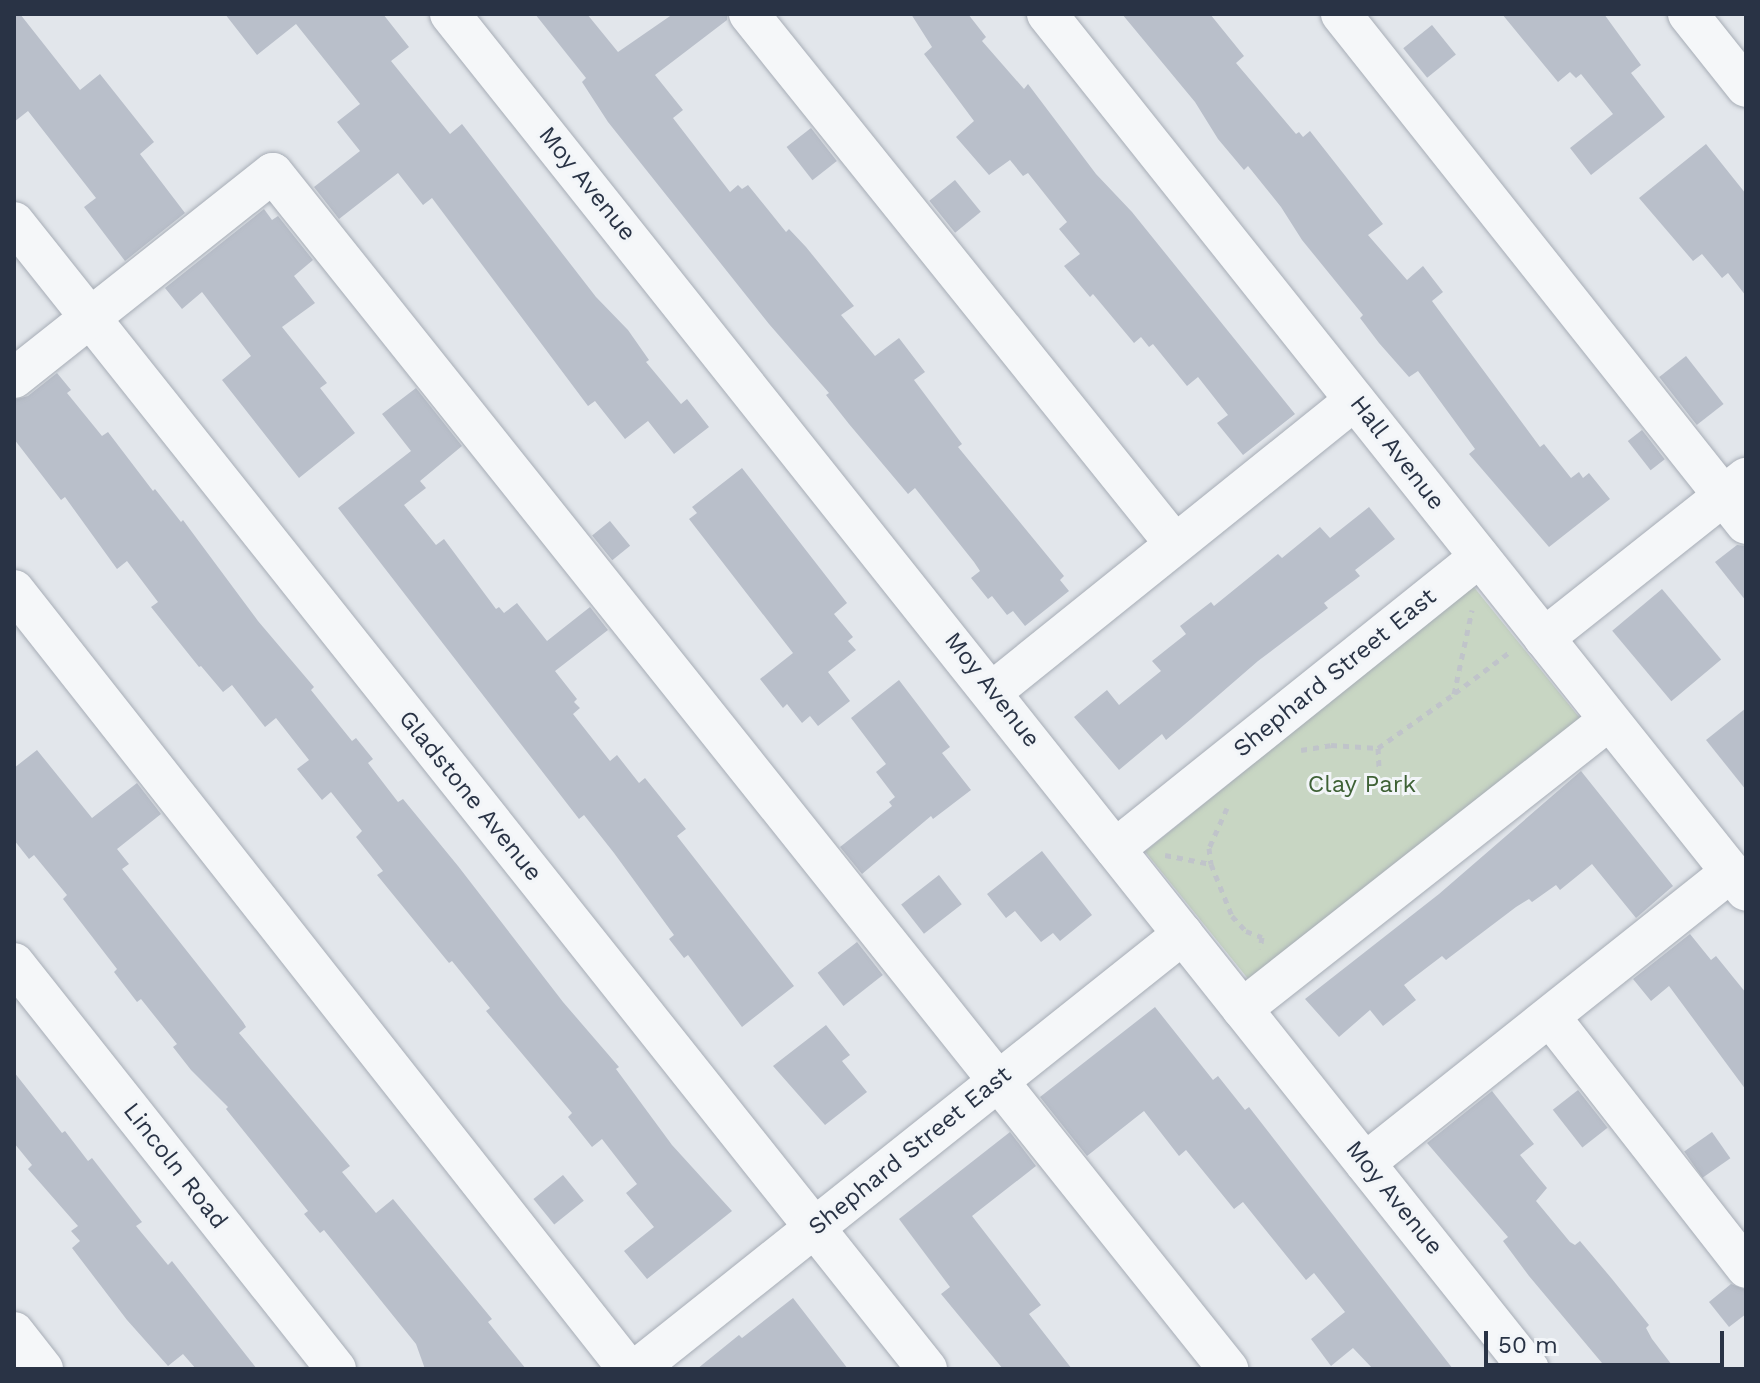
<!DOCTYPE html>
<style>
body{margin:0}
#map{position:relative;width:1760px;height:1383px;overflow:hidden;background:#e2e6eb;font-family:"Work Sans",sans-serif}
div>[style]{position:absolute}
.green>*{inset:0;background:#c8d6c3;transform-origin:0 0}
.building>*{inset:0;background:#b9bfca;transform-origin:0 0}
.path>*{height:5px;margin-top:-2.5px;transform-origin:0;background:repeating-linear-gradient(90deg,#c0c4ca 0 6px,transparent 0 12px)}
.roads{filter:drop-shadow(0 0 2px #a7adb6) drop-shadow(0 0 2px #a7adb6)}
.minor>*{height:40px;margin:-20px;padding:0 20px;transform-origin:20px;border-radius:20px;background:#f5f7f9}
span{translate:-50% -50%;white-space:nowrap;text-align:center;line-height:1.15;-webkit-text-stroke:6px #f2f5f8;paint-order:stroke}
.street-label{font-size:24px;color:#293345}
.park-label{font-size:24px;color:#3e6135}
.frame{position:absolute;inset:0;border:16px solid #293345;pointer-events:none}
.scale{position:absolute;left:1484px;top:1331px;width:240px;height:36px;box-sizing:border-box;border:4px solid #293345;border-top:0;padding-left:10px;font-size:24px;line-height:28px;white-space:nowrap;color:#293345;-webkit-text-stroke:6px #f2f5f8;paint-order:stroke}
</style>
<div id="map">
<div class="green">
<div style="left:1473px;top:586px;width:171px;height:422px;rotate:51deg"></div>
</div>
<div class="building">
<div style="clip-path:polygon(14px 14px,20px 14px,80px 90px,100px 74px,154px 142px,140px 154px,185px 213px,125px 261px,84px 207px,96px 198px,28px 111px,14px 122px)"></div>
<div style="clip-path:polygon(225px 14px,383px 14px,409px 47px,391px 61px,450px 134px,462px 124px,596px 297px,628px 330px,649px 360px,646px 362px,681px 404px,687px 399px,709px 427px,674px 454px,648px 421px,625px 439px,595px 401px,588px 406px,432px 198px,423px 205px,398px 173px,339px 219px,314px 187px,360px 151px,337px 122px,360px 104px,296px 24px,257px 55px)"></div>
<div style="clip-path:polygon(535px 14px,587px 14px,618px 52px,673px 14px,727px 14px,727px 20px,655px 75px,683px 110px,673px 118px,730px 192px,738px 185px,742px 189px,748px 185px,786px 232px,789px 229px,806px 247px,854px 306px,841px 315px,875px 356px,899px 338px,925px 372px,914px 380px,962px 444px,958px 447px,1064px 576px,1060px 580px,1069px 591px,1025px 626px,1013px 611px,1007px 615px,992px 596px,988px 599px,971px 578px,980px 571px,974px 562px,915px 488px,908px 494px,849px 424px,826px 395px,829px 393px,769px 324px,608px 122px,582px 82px,586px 78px)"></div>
<div style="clip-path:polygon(911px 14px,968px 14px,986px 37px,982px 41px,1024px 89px,1028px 84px,1096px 174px,1132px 212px,1295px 414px,1243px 455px,1217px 423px,1228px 415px,1198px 377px,1187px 386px,1153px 344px,1149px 347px,1141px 337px,1134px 343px,1093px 294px,1090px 297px,1064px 266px,1080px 254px,1059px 229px,1067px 222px,1028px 173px,1023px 176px,1010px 160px,989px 175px,956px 137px,974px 121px,924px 54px,932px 47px)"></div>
<div style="clip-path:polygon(1122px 14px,1210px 14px,1244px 56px,1236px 63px,1296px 134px,1299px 132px,1303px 137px,1310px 131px,1383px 224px,1368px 235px,1407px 280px,1423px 266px,1443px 292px,1432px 301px,1540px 447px,1544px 444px,1571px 478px,1579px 472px,1583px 478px,1589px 473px,1610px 499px,1549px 547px,1469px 454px,1475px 449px,1418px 371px,1409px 377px,1379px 343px,1360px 318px,1363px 315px,1302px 240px,1281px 207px,1248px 166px,1244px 170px,1218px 139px,1195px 102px)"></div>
<div style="clip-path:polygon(1502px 14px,1604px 14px,1641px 65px,1631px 73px,1665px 117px,1591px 175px,1570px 148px,1613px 114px,1581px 74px,1576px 78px,1570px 72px,1558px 82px)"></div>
<div style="left:1432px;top:25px;width:38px;height:37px;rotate:51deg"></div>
<div style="left:811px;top:128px;width:42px;height:31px;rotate:52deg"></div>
<div style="clip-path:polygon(1706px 144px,1746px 194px,1746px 296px,1728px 273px,1722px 278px,1702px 254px,1693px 261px,1639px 198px)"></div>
<div style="left:955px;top:180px;width:41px;height:33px;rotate:51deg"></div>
<div style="clip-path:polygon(264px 209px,272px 220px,278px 216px,313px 260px,294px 276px,315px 303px,282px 327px,327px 383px,320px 388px,355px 433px,299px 478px,222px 380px,251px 356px,202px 292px,182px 309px,165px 288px)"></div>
<div style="left:1686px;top:356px;width:61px;height:34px;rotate:52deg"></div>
<div style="clip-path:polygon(57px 373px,71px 390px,67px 393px,102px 436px,108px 432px,153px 491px,155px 489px,181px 522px,183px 520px,258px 621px,314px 687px,311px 690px,352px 741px,356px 738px,373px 759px,368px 763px,398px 802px,403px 799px,458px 866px,563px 1002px,619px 1067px,616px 1069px,672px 1145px,732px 1211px,647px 1279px,624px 1251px,654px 1227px,626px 1193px,637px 1184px,602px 1139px,592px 1147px,568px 1117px,572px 1113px,486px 1011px,490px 1008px,452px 961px,449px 963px,377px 875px,383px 871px,356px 837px,362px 831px,331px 792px,322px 800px,297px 769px,309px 760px,276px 718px,265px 727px,232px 685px,223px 692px,201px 666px,199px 667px,151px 607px,158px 602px,127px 561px,117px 569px,65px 497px,61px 500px,14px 439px,14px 400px,28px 396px)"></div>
<div style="clip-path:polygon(416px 388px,462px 446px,420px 481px,426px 488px,404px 505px,436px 545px,444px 539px,496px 609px,499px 607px,504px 613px,517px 603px,547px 641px,590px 607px,608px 630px,555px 671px,577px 699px,574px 702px,580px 708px,573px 714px,610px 761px,617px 755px,639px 783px,645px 778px,686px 829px,677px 836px,794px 986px,742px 1027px,688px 955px,684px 958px,669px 939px,674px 935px,614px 853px,584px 815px,579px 819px,338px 508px,411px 451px,382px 414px)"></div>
<div style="left:1642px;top:430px;width:37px;height:18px;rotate:52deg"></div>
<div style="clip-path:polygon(742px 468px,847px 603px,834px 614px,853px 637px,848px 641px,856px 650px,828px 672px,850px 701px,818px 726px,810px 716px,802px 723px,787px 704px,783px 708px,760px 679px,793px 653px,689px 519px,697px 513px,692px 507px)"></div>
<div style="clip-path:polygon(1369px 507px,1395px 539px,1355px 570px,1360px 576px,1324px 603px,1328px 608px,1258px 661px,1191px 719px,1166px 740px,1162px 734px,1119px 770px,1074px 717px,1107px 690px,1119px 705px,1161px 671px,1152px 661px,1186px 634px,1180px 626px,1211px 602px,1214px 606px,1278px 554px,1282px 558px,1320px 527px,1330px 538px)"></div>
<div style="left:610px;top:521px;width:32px;height:23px;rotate:51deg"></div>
<div style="clip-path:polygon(1737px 545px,1746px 546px,1746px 601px,1715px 562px)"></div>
<div style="left:1662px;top:589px;width:92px;height:65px;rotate:50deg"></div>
<div style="clip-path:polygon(899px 680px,950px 747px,942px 753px,971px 790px,933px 819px,931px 816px,862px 874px,840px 847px,892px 806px,889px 802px,895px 797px,876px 772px,886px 764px,851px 718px)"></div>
<div style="clip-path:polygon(1746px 708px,1746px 790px,1706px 740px)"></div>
<div style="clip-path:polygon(37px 750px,92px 818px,137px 783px,161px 814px,117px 849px,129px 864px,122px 869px,243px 1022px,246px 1027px,239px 1033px,350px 1166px,342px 1172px,376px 1213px,393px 1199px,492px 1319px,488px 1322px,526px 1369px,425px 1369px,416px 1344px,324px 1230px,320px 1233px,304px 1214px,308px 1211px,226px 1109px,228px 1107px,191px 1070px,173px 1047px,177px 1044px,141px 999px,137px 1002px,114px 972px,117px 969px,63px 899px,67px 895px,34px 855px,29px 859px,14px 840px,14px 768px)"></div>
<div style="clip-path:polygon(1581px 771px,1673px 886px,1636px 918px,1592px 864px,1560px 890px,1556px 885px,1532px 902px,1529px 899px,1516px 907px,1446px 960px,1442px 956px,1404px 985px,1416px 1000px,1383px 1026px,1370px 1010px,1339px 1037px,1305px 999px,1439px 894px)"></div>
<div style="clip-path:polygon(1042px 851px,1092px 915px,1060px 941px,1053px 933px,1041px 942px,1015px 911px,1006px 918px,987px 894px)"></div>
<div style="left:939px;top:875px;width:37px;height:48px;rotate:52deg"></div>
<div style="clip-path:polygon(1690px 934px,1711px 960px,1716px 956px,1746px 993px,1746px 1090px,1669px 986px,1651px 1001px,1633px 979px)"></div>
<div style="left:857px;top:942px;width:42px;height:50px;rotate:52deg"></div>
<div style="clip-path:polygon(1155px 1007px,1213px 1080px,1218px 1076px,1245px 1110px,1249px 1107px,1453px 1369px,1373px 1369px,1353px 1348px,1331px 1366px,1311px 1339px,1345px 1312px,1314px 1273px,1306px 1280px,1243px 1202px,1234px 1209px,1186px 1150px,1179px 1156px,1144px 1111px,1087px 1156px,1040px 1097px)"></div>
<div style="clip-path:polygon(826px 1025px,850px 1055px,842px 1061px,867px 1092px,825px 1125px,773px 1066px)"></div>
<div style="clip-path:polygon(14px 1072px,62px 1133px,65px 1131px,88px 1161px,92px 1158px,142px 1222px,136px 1226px,168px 1265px,172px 1261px,257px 1369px,196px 1369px,183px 1354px,168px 1366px,127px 1320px,72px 1248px,80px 1241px,71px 1231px,78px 1226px,28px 1169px,32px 1165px,14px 1143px)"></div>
<div style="left:1578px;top:1090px;width:48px;height:32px;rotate:52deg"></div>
<div style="clip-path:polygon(1492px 1091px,1534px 1144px,1520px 1155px,1547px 1188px,1536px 1201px,1570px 1242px,1575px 1245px,1580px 1241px,1612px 1279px,1649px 1325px,1646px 1328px,1652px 1339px,1675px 1369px,1607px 1369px,1529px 1276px,1503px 1241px,1508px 1237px,1427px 1143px)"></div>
<div style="clip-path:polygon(1010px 1132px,1036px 1166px,972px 1216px,1041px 1305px,1029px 1314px,1072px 1369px,1003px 1369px,941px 1294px,950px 1287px,899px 1219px)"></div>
<div style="left:1712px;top:1132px;width:32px;height:34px;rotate:55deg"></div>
<div style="left:563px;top:1175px;width:33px;height:38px;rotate:51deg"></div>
<div style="clip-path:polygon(1731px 1284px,1746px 1290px,1746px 1314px,1729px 1327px,1709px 1302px)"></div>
<div style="clip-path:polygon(793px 1298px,848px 1369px,697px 1369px,739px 1335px,742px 1338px)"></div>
</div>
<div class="path">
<div style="left:1455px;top:693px;width:70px;rotate:-36.9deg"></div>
<div style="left:1378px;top:748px;width:22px;rotate:87deg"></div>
<div style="left:1301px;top:750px;width:30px;rotate:-9deg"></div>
<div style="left:1331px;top:745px;width:47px;rotate:3.7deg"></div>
<div style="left:1378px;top:748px;width:93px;rotate:-35.4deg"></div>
<div style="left:1454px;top:694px;width:86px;rotate:-77.9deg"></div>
<div style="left:1227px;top:808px;width:44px;rotate:114.2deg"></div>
<div style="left:1209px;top:848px;width:16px;rotate:83deg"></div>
<div style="left:1211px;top:864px;width:56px;rotate:68deg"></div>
<div style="left:1232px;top:916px;width:21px;rotate:47deg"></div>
<div style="left:1246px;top:931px;width:17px;rotate:21deg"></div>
<div style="left:1262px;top:937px;width:12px;rotate:99deg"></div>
<div style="left:1165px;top:855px;width:47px;rotate:11.1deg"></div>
</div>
<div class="roads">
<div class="minor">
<div style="left:450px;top:14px;width:1732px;rotate:51.47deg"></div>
<div style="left:749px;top:14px;width:680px;rotate:51.21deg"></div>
<div style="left:1047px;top:14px;width:1121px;rotate:51.44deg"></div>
<div style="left:1341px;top:14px;width:651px;rotate:51.55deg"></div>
<div style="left:1688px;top:14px;width:93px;rotate:51.5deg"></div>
<div style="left:14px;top:222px;width:1466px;rotate:51.48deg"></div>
<div style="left:14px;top:378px;width:330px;rotate:-38.4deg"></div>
<div style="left:273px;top:173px;width:1531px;rotate:51.39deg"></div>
<div style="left:14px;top:590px;width:992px;rotate:51.76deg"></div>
<div style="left:1544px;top:638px;width:258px;rotate:-38.4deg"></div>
<div style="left:993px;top:691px;width:464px;rotate:-38.8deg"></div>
<div style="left:1115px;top:849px;width:467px;rotate:-38.7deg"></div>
<div style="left:14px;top:963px;width:518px;rotate:51.58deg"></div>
<div style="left:1242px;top:1009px;width:467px;rotate:-38.2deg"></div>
<div style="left:1551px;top:1018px;width:317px;rotate:52deg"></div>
<div style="left:1365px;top:1163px;width:468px;rotate:-38.5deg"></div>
<div style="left:14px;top:1332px;width:47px;rotate:51.9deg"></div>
<div style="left:637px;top:1369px;width:698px;rotate:-38.54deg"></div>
</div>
</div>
<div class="street-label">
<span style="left:587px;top:184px;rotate:51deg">Moy Avenue</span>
<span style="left:1397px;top:453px;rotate:52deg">Hall Avenue</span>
<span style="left:1335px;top:673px;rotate:-39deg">Shephard Street East</span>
<span style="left:992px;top:690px;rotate:52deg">Moy Avenue</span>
<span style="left:470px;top:796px;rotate:51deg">Gladstone Avenue</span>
<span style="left:910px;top:1151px;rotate:-39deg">Shephard Street East</span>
<span style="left:175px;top:1166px;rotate:52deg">Lincoln Road</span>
<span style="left:1394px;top:1198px;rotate:51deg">Moy Avenue</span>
</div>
<div class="park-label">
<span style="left:1362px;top:785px">Clay Park</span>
</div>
<div class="frame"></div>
<div class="scale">50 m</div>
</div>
